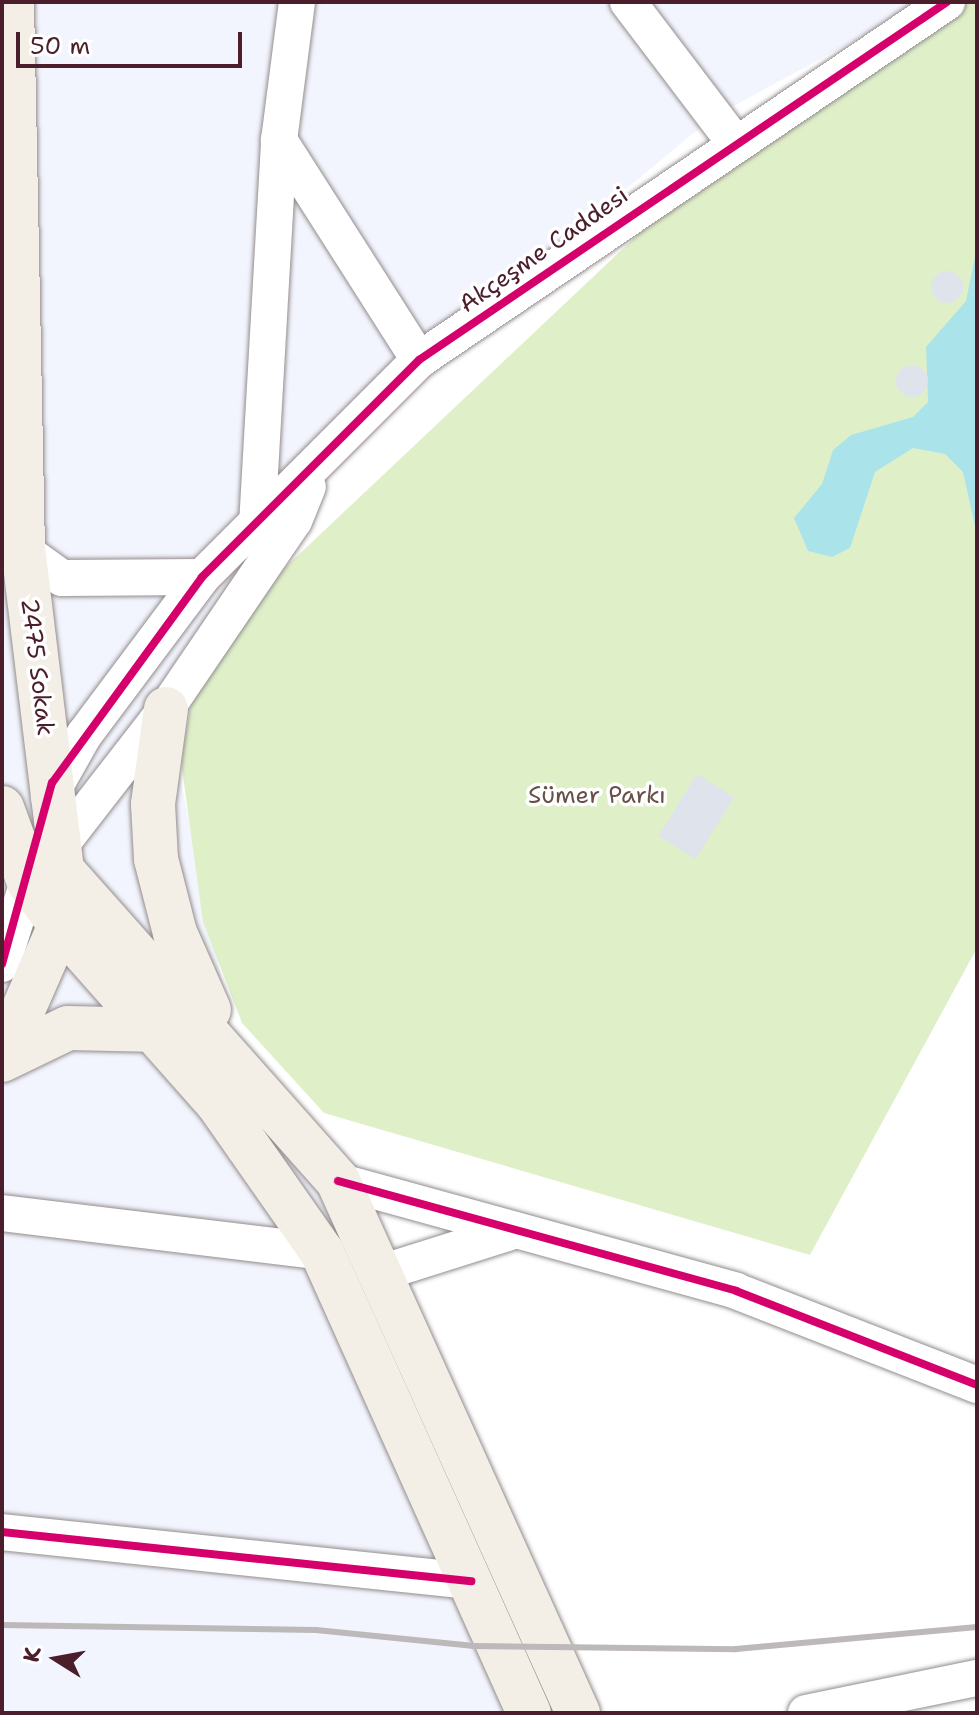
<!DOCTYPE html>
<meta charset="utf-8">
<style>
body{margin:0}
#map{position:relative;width:979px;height:1715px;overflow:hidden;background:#fff;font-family:"Shantell Sans",sans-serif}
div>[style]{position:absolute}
.built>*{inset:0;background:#f2f5fd}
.green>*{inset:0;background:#dff0c9}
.water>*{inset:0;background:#abe3eb}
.building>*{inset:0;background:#dfe3ec;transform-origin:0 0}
.round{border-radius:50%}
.roads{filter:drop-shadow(0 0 2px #948c8e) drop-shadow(0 0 2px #948c8e)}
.minor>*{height:36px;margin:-18px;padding:0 18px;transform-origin:18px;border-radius:18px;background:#fff}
.major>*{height:44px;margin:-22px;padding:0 22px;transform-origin:22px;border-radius:22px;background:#f3efe6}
.rail>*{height:6px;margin:-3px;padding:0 3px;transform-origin:3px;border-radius:3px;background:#bdb8b9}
.cycleway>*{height:8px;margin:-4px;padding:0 4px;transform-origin:4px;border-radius:4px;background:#d6006c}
span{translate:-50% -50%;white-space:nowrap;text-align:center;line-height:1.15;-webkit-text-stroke:7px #fff;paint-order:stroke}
.street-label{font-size:24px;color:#4a1f2b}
.park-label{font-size:24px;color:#695047}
.frame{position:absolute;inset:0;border:4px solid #4a1f2b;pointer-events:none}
.north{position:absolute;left:16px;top:1619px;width:80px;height:80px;-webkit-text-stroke:6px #fff;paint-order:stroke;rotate:281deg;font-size:22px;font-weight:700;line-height:32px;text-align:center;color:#4a1f2b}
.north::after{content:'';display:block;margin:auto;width:28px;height:36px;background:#4a1f2b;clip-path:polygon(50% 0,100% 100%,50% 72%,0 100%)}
.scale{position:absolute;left:16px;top:32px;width:226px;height:36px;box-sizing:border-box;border:4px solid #4a1f2b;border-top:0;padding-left:10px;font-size:24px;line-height:28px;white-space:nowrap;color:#4a1f2b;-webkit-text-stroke:6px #fff;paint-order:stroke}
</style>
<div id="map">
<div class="built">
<div style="clip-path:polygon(2px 2px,926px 2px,713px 117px,419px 360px,317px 465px,166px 709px,239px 1064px,401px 1310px,524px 1713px,2px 1713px)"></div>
</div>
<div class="green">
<div style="clip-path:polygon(966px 2px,977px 2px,977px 948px,810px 1255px,324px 1113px,242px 1023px,203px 922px,181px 761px,192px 698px,276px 576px,735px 143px)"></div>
</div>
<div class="water">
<div style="clip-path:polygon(977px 247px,977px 535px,963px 472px,945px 454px,913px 448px,875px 472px,850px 548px,832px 557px,808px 551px,794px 518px,822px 484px,833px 450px,851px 435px,913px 417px,928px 402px,926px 347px,966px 301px)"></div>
</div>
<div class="building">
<div class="round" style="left:931px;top:271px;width:32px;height:32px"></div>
<div class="round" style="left:896px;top:365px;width:32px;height:32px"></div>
<div style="left:697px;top:774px;width:44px;height:73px;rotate:32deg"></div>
</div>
<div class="roads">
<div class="minor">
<div style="left:297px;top:2px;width:139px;rotate:97.4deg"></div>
<div style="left:279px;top:140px;width:261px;rotate:57.5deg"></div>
<div style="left:628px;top:2px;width:177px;rotate:52.8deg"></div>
<div style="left:257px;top:525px;width:386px;rotate:-86.7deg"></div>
<div style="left:23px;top:550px;width:48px;rotate:35.7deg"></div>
<div style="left:62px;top:578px;width:140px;rotate:-0.4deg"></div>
<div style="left:49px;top:797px;width:71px;rotate:-60.6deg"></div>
<div style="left:84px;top:735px;width:197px;rotate:-53.2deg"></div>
<div style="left:202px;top:577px;width:307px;rotate:-45deg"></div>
<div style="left:419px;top:360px;width:638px;rotate:-34.14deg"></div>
<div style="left:59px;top:847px;width:175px;rotate:-52.2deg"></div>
<div style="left:166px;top:709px;width:227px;rotate:-55.8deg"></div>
<div style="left:294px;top:521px;width:37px;rotate:-68deg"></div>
<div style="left:2px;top:964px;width:106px;rotate:-72.4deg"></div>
<div style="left:338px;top:1181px;width:413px;rotate:15.4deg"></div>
<div style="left:736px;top:1291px;width:259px;rotate:21.3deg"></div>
<div style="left:2px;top:1213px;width:322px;rotate:6.9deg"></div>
<div style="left:384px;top:1272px;width:130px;rotate:-17.5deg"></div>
<div style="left:2px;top:1532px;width:472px;rotate:6deg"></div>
<div style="left:806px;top:1713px;width:175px;rotate:-11.6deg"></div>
</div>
<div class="major">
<div style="left:166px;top:709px;width:96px;rotate:97.8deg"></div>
<div style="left:153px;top:804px;width:55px;rotate:86.9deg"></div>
<div style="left:156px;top:859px;width:76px;rotate:75.6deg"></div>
<div style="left:175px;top:933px;width:84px;rotate:66.2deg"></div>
<div style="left:2px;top:808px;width:79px;rotate:70deg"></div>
<div style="left:29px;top:882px;width:53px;rotate:54.2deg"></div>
<div style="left:60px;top:925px;width:240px;rotate:48.5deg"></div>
<div style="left:219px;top:1105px;width:179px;rotate:55deg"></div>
<div style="left:322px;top:1252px;width:505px;rotate:65.82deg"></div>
<div style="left:62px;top:870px;width:416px;rotate:48.4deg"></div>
<div style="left:338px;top:1181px;width:584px;rotate:65.72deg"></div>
<div style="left:2px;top:1058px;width:145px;rotate:-66.4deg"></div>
<div style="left:60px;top:925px;width:55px;rotate:-87.9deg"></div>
<div style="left:62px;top:870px;width:322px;rotate:-96.9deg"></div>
<div style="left:23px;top:550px;width:548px;rotate:-91.15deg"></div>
<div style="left:2px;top:1060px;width:73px;rotate:-25.9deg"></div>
<div style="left:68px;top:1028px;width:91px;rotate:1.3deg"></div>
</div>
</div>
<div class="rail">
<div style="left:2px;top:1625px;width:314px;rotate:0.9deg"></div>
<div style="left:316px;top:1630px;width:159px;rotate:5.8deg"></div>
<div style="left:474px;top:1646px;width:262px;rotate:0.7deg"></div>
<div style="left:736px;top:1649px;width:242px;rotate:-5.2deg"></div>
</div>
<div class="cycleway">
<div style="left:2px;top:964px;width:188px;rotate:-74.6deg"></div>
<div style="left:52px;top:783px;width:255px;rotate:-53.9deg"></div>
<div style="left:202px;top:577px;width:307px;rotate:-45deg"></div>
<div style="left:419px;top:360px;width:638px;rotate:-34.14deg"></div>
<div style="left:338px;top:1181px;width:413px;rotate:15.4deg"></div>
<div style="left:736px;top:1291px;width:259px;rotate:21.3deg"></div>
<div style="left:2px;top:1532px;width:472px;rotate:6deg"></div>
</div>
<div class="street-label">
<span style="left:544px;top:250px;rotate:-35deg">Akçeşme Caddesi</span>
<span style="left:37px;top:667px;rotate:83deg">2475 Sokak</span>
</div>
<div class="park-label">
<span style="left:597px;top:796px">Sümer Parkı</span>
</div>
<div class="frame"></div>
<div class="north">K</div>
<div class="scale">50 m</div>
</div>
